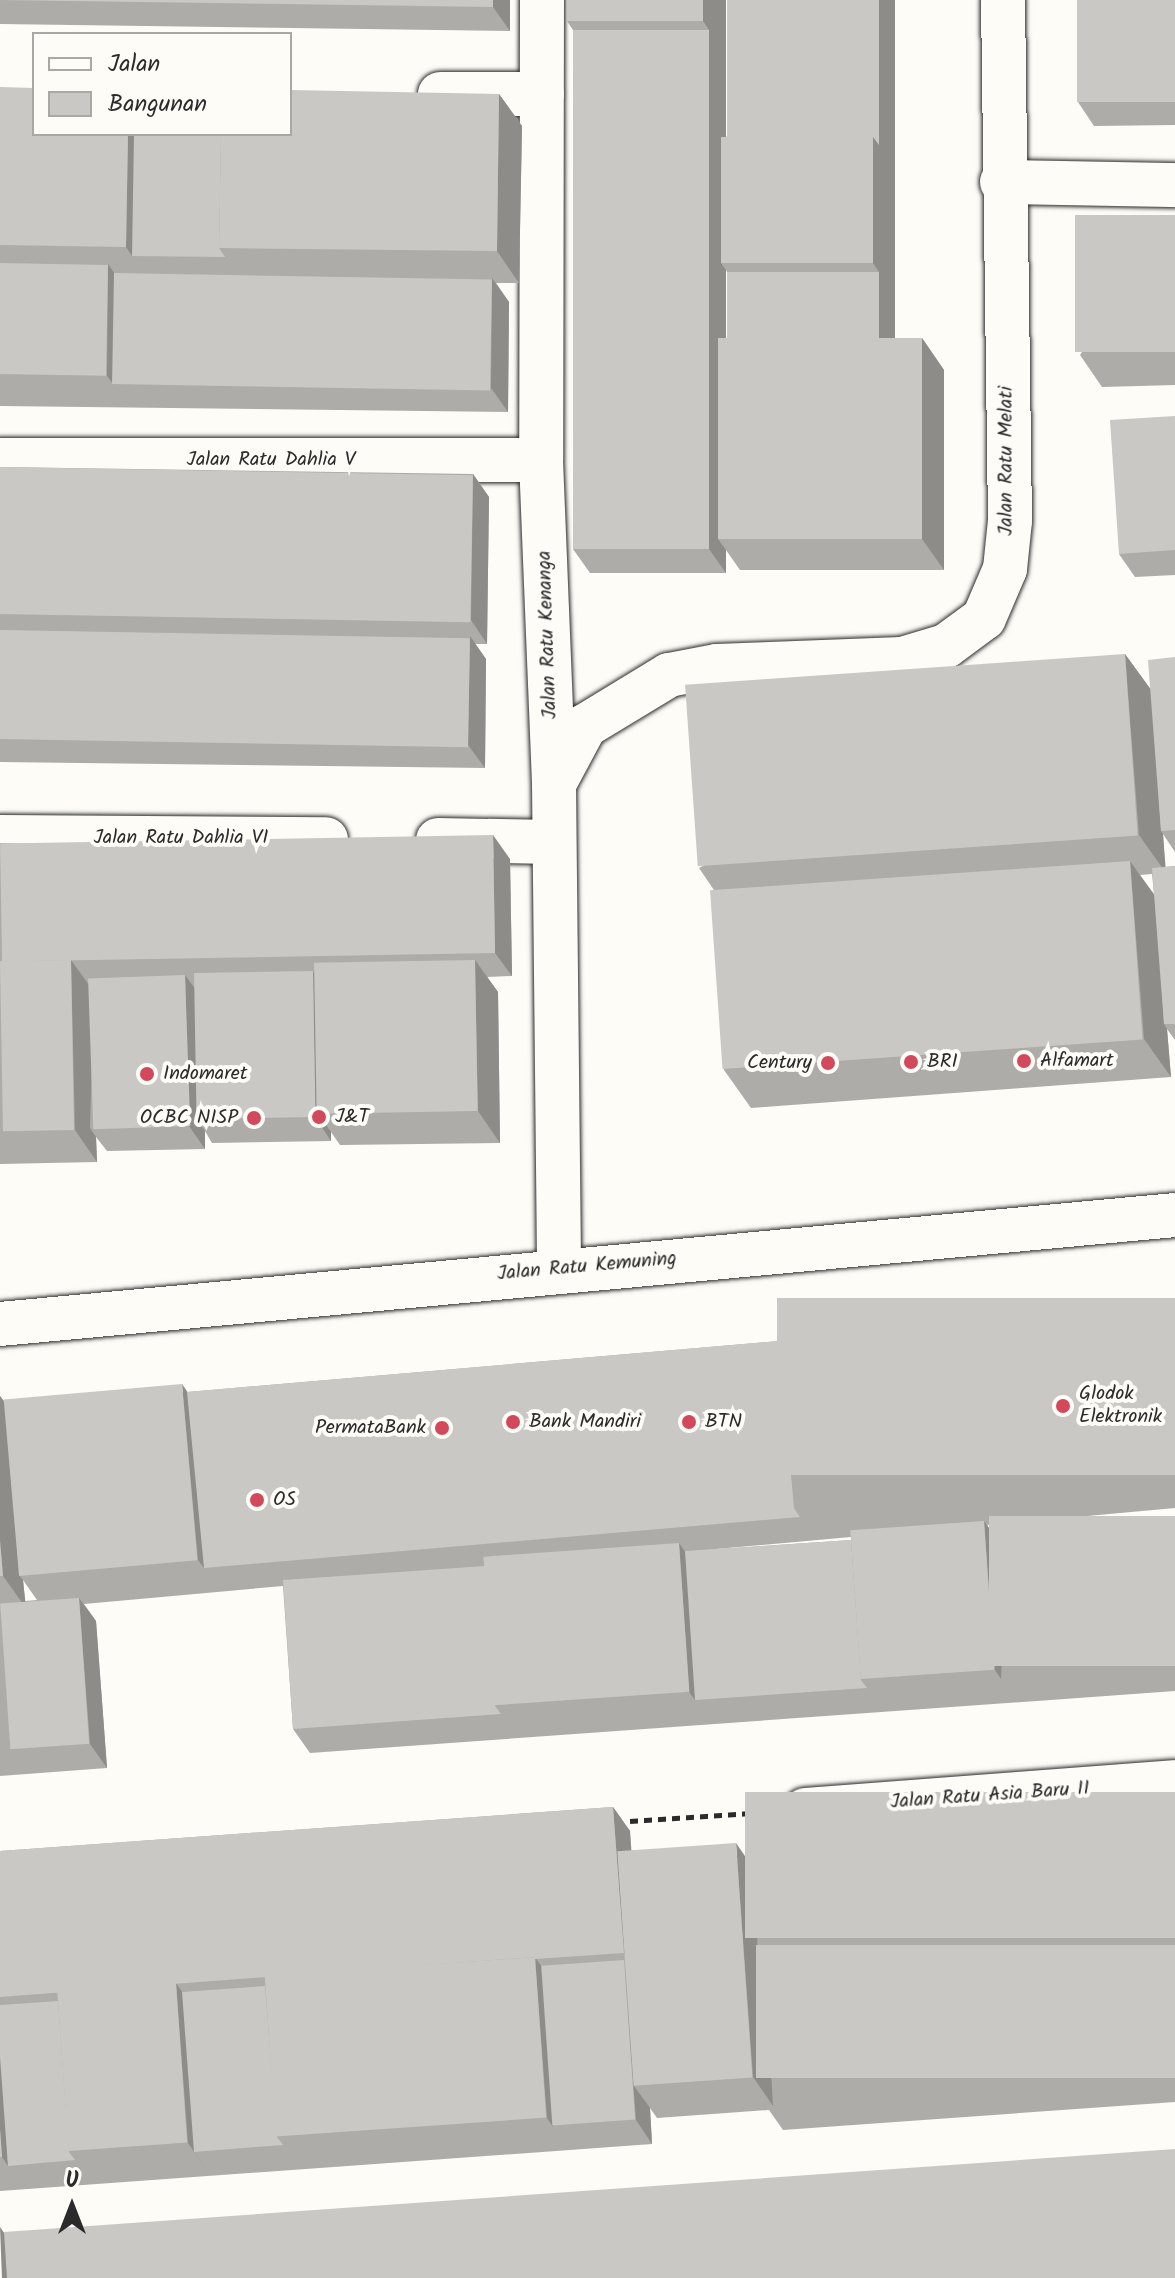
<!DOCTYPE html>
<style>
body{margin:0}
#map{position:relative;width:1175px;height:2278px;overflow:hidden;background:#fdfcf7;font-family:Kalam,sans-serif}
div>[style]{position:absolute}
.path>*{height:5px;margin-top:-2.5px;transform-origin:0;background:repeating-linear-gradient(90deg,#2b2b2b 0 8px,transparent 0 14px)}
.roads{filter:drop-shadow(0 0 2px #2b2b2b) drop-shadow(0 0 2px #2b2b2b)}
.street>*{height:44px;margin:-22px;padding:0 22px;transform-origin:22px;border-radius:22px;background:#fdfcf7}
.secondary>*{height:44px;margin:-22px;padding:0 22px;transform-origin:22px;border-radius:22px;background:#fdfcf7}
.wall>*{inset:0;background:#adaca9}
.shaded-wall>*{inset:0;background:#8d8c89}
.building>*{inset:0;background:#c9c8c4;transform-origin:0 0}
.dots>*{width:22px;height:22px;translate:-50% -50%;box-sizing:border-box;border:4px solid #fdfcf7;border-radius:50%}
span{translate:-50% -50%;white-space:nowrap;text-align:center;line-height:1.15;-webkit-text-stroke:8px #fdfcf7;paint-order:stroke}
.street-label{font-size:20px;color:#2b2b2b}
.poi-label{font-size:20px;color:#2b2b2b}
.left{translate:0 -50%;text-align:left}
.right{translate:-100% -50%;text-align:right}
.legend{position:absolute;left:32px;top:32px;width:260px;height:104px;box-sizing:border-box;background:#fdfcf7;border:2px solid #a9a8a5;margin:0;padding:10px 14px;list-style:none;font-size:24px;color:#2b2b2b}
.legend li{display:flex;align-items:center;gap:16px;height:40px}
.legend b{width:40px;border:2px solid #a9a8a5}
.north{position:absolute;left:32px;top:2166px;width:80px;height:80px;-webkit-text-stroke:6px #fdfcf7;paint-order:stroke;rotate:0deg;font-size:22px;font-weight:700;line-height:32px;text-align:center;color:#2b2b2b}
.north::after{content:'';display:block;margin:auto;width:28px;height:36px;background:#2b2b2b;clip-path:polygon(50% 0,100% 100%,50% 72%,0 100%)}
</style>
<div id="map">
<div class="path">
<div style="left:630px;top:1821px;width:122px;rotate:-3.8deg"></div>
</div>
<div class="roads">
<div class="street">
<div style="left:542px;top:0;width:460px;rotate:90.1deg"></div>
<div style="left:541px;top:460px;width:324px;rotate:87.7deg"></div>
<div style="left:554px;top:784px;width:485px;rotate:89.4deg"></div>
<div style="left:440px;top:94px;width:102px"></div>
<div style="left:1002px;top:182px;width:173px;rotate:1deg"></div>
<div style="left:0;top:460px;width:541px"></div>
<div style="left:554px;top:784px;width:66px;rotate:-61.9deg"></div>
<div style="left:585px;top:726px;width:98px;rotate:-31.3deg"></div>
<div style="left:669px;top:675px;width:49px;rotate:-10.6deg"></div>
<div style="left:717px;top:666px;width:185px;rotate:-2.2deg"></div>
<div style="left:902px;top:659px;width:46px;rotate:-16.5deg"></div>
<div style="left:946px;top:646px;width:47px;rotate:-36.4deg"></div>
<div style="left:984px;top:618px;width:53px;rotate:-66.8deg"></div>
<div style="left:1005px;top:569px;width:48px;rotate:-84.1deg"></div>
<div style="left:1010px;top:521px;width:521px;rotate:-90.77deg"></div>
<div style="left:0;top:837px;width:326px;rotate:0.4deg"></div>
<div style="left:438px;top:840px;width:116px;rotate:1deg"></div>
<div style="left:805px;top:1810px;width:371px;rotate:-4.3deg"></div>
</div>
<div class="secondary">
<div style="left:0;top:1324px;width:1180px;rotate:-5.3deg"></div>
</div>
</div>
<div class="wall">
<div style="clip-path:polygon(0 0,510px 0,510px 31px,0 24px)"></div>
<div style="clip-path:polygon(evenodd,726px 0,726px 137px,895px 0,895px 338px,922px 338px,944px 370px,944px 570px,740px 570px,726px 550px,726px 573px,590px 573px,573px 549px,573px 30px,567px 21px,726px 0,726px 270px,727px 272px,727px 338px,726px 338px,726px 270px)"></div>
<div style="clip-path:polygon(1175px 0,1175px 125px,1094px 126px,1078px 102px)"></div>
<div style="clip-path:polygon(0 87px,34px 134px,499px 94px,522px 126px,519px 283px,496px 283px,509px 302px,508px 412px,0 406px)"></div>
<div style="clip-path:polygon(1175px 215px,1175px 385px,1102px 387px,1080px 355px)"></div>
<div style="clip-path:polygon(1175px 416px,1175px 575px,1135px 577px,1119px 554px)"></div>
<div style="clip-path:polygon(0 467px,473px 474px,489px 497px,487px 644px,475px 644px,486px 659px,485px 768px,0 762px)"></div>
<div style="clip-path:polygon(evenodd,1125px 654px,1150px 689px,1175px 657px,1175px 852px,1163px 834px,1165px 867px,1175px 866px,1175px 1040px,1167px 1029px,1171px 1077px,751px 1108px,724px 1070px,716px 893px,699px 868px,1125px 654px,1152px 874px,1154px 894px,1140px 875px,1152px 874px)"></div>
<div style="clip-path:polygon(0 843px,510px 859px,512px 976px,487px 977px,498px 992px,500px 1143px,340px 1145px,331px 1132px,331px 1141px,212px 1143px,205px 1131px,205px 1149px,107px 1151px,96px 1137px,97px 1162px,0 1164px)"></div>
<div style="clip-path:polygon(evenodd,1175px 1298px,1175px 1508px,987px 1525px,990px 1530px,1175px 1516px,1175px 1691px,310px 1753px,293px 1729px,283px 1586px,84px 1604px,96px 1621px,107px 1768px,0 1776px,0 1396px,5px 1402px,187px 1392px,779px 1341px,1175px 1298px,851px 1537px,851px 1540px,705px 1550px,851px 1537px,1175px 1298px,23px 1580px,37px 1600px,25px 1601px,23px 1580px)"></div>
<div style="clip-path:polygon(1175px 1792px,1175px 2102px,783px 2130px,769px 2110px,657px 2118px,650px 2108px,652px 2144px,0 2191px,0 1851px,613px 1807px,630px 1831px,631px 1850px,749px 1862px)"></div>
</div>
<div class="shaded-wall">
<div style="clip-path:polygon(493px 0,510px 0,510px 31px,493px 7px)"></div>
<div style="clip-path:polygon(703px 0,726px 0,726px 263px,721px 263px,726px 270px,726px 539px,718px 539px,726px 550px,726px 573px,709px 549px,709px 30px,703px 21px)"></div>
<div style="clip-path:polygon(879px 0,895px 0,895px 368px,879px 344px,879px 272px,873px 263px,873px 137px)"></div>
<div style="clip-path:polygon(499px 94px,522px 126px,519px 283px,497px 251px)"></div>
<div style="clip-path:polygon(128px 134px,151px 134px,132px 256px,126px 247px)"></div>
<div style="clip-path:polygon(108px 264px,130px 296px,113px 384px,107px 376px)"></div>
<div style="clip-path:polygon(492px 278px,509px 302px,508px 412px,491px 388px)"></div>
<div style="clip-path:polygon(922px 338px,944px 370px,944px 570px,922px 539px)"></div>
<div style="clip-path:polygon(473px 474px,489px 497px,487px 644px,471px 620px)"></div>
<div style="clip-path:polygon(470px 636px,486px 659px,485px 768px,468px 745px)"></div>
<div style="clip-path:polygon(1125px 654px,1152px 691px,1161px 831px,1163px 834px,1166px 873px,1139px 835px)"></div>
<div style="clip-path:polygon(493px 835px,510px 859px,512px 976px,495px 953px)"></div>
<div style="clip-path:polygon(1130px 861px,1157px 899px,1164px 1024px,1167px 1029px,1171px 1077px,1144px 1039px)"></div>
<div style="clip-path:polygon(71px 960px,94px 992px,90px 1128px,96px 1137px,97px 1162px,75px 1130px)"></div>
<div style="clip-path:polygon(475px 960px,498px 992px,500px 1143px,478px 1111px)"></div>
<div style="clip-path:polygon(313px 971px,329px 995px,318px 1113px,331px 1132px,331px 1141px,315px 1117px)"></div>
<div style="clip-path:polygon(185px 975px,202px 998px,196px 1119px,205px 1131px,205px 1149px,189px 1126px)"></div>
<div style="clip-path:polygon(182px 1384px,204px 1416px,204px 1568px,198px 1560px)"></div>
<div style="clip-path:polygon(0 1396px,7px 1406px,19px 1575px,23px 1580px,26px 1608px,3px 1576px,0 1541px)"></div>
<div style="clip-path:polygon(984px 1521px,1007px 1553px,1001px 1679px,995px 1670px)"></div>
<div style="clip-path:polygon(679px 1543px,701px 1575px,695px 1700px,689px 1692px)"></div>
<div style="clip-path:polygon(79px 1598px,96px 1621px,107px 1768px,90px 1744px)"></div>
<div style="clip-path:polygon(613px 1807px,630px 1831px,640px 1976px,624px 1953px)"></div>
<div style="clip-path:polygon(736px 1843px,758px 1875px,757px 1968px,766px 1981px,773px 2106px,753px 2077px)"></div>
<div style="clip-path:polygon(535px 1957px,557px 1989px,553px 2127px,547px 2118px)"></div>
<div style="clip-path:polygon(624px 1960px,634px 2086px,650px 2108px,652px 2144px,636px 2120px)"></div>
<div style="clip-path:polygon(176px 1983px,198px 2015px,194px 2152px,210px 2175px,188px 2143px)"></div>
<div style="clip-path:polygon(0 2011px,8px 2166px,2px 2157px,0 2129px)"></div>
<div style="clip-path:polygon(0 2227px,20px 2256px,22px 2278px,2px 2278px)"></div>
</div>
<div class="building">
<div style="clip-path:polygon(0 0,493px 0,493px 7px)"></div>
<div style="left:567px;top:0;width:136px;height:21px"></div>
<div style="clip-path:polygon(727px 0,879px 0,879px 145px,873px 137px,727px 137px)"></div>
<div style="left:1077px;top:0;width:98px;height:102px"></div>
<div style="left:573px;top:30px;width:136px;height:519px"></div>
<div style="clip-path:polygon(0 87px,34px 88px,34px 134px,128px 134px,126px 247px,0 245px)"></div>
<div style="clip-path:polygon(290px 90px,499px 94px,497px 251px,219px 248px,221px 134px,290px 134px)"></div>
<div style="clip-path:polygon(134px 134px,221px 134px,219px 248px,225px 257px,132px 256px)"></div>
<div style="left:721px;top:137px;width:152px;height:126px"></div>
<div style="left:1175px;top:215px;width:137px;height:100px;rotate:90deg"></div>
<div style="left:0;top:263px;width:108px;height:111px;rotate:1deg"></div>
<div style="left:727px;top:272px;width:152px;height:66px"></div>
<div style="left:114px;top:273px;width:378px;height:111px;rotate:1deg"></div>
<div style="left:718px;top:338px;width:204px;height:201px"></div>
<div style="clip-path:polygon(1175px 416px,1175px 550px,1119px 554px,1110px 420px)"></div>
<div style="left:0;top:467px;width:473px;height:147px;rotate:1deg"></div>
<div style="left:0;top:630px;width:470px;height:109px;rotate:1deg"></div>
<div style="left:1125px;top:654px;width:182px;height:441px;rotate:86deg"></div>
<div style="clip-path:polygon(1175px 657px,1175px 830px,1161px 831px,1148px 660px)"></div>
<div style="left:493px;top:835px;width:118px;height:493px;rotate:89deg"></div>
<div style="left:1130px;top:861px;width:179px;height:421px;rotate:86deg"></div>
<div style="clip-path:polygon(1175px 866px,1175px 1024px,1164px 1024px,1152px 868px)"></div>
<div style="left:71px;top:960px;width:170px;height:71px;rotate:89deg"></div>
<div style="left:475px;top:960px;width:151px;height:161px;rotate:89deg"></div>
<div style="left:313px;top:971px;width:146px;height:119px;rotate:89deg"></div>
<div style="left:185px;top:975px;width:151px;height:97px;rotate:88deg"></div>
<div style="left:1175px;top:1298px;width:177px;height:398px;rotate:90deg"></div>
<div style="clip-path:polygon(779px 1341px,794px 1508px,800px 1517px,204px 1568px,187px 1392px)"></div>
<div style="left:182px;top:1384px;width:177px;height:179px;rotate:85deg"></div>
<div style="left:1175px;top:1516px;width:150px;height:186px;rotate:90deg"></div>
<div style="left:984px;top:1521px;width:149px;height:134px;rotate:86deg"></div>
<div style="clip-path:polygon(851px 1540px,861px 1680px,867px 1688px,695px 1700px,685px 1551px)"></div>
<div style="clip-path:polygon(0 1541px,3px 1576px,0 1576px)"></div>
<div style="left:679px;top:1543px;width:149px;height:196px;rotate:86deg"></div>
<div style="clip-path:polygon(485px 1566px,495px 1706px,501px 1714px,293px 1729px,283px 1580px)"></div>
<div style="left:79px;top:1598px;width:146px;height:79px;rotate:86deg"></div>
<div style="left:1175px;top:1792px;width:146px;height:430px;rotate:90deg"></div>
<div style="clip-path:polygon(613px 1807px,624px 1953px,535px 1959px,535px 1957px,0 1997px,0 1851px)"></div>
<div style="left:736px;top:1843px;width:235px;height:119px;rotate:86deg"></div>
<div style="left:1175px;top:1945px;width:133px;height:419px;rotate:90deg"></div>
<div style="left:535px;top:1957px;width:161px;height:271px;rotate:86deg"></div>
<div style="left:624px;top:1960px;width:160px;height:83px;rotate:86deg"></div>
<div style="left:176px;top:1983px;width:160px;height:119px;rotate:86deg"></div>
<div style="clip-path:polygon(265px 1986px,277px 2137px,283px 2145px,194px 2152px,182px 1992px)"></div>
<div style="clip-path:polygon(58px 2001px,69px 2152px,75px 2160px,8px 2166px,0 2057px,0 2005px)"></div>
<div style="clip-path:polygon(0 2129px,2px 2157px,0 2157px)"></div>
<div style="clip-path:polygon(1175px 2149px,1175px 2278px,7px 2278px,4px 2232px)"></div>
</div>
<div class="dots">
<div style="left:1024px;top:1061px;background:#d1495b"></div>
<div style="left:911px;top:1062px;background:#d1495b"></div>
<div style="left:828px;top:1063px;background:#d1495b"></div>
<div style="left:147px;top:1074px;background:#d1495b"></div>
<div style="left:319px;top:1117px;background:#d1495b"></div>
<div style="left:254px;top:1118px;background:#d1495b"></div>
<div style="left:1063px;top:1406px;background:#d1495b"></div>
<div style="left:513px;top:1422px;background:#d1495b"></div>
<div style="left:689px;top:1422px;background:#d1495b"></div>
<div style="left:442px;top:1428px;background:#d1495b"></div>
<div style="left:257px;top:1500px;background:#d1495b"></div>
</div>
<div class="street-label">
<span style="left:271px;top:460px">Jalan Ratu Dahlia V</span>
<span style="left:1007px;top:461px;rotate:-90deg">Jalan Ratu Melati</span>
<span style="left:548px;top:635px;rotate:-92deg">Jalan Ratu Kenanga</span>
<span style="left:181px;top:838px">Jalan Ratu Dahlia VI</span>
<span style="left:587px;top:1267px;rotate:-5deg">Jalan Ratu Kemuning</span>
<span style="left:990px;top:1796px;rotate:-4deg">Jalan Ratu Asia Baru II</span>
</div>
<div class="poi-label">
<span class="left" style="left:1040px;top:1061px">Alfamart</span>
<span class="left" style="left:927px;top:1062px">BRI</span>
<span class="right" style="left:812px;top:1063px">Century</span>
<span class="left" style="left:163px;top:1074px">Indomaret</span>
<span class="left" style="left:335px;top:1117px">J&amp;T</span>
<span class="right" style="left:238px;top:1118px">OCBC NISP</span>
<span class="left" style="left:1079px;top:1406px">Glodok<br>Elektronik</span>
<span class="left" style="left:529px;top:1422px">Bank Mandiri</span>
<span class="left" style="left:705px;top:1422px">BTN</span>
<span class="right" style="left:426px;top:1428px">PermataBank</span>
<span class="left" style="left:273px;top:1500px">OS</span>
</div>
<ul class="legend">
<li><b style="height:10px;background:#fdfcf7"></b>Jalan</li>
<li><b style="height:22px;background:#c9c8c4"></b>Bangunan</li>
</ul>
<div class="north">U</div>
</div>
